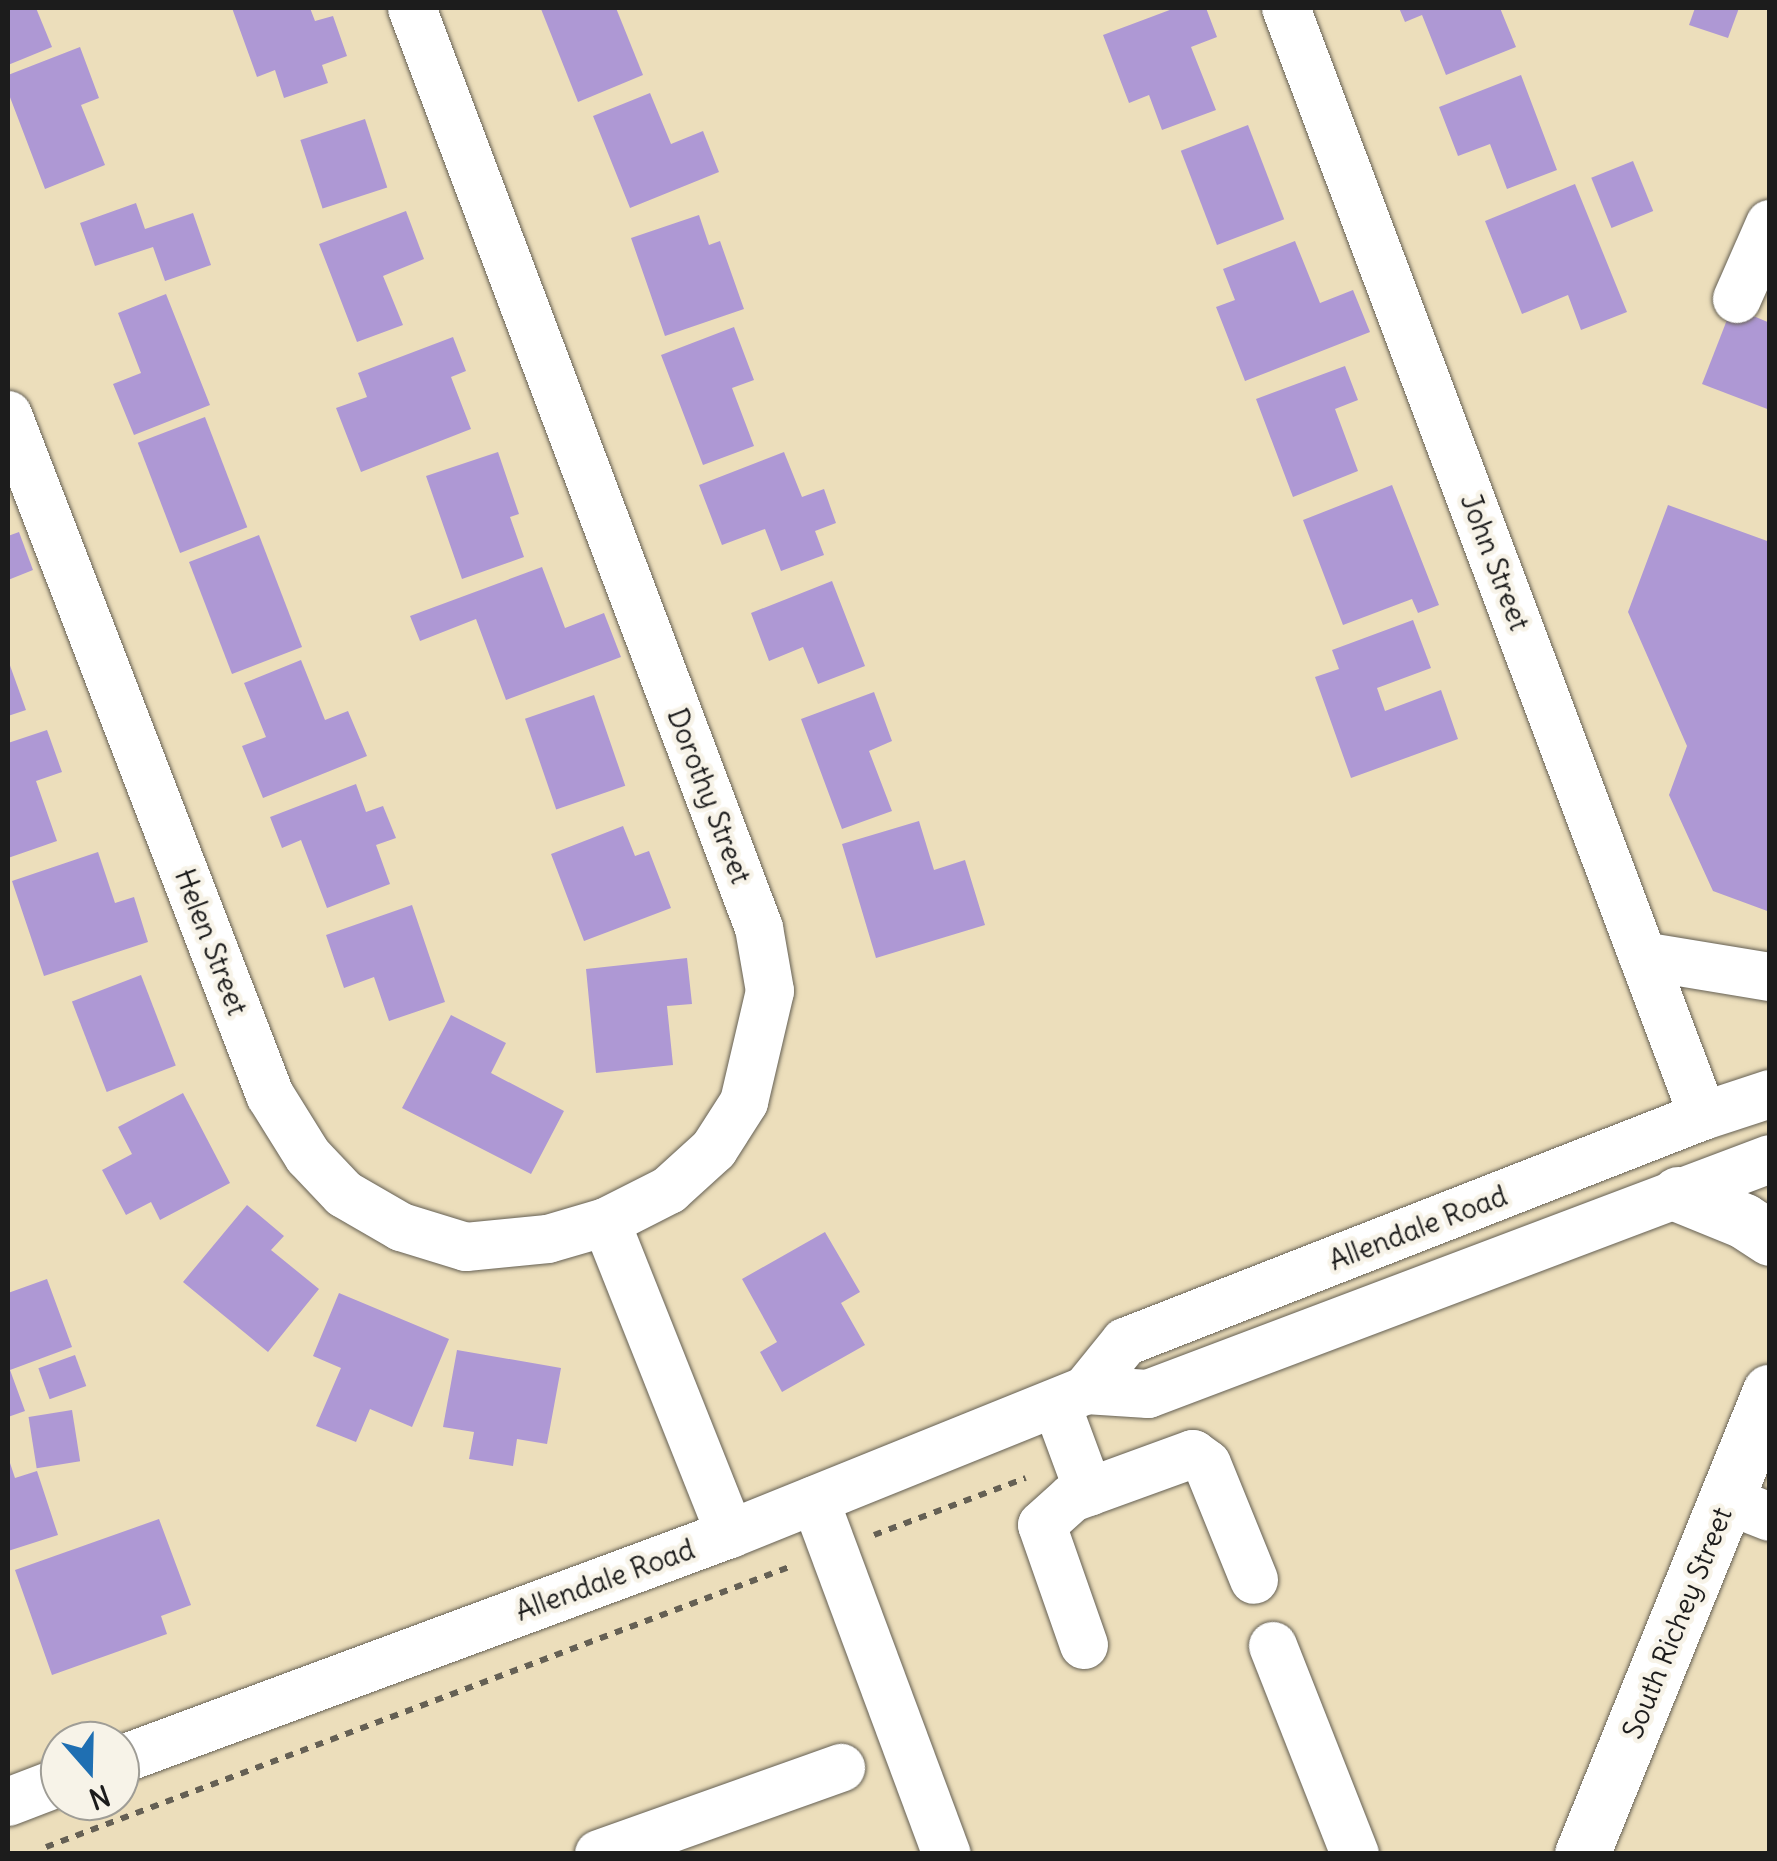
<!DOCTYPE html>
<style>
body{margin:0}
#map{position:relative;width:1777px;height:1861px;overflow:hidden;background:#ecdebb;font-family:Delius,sans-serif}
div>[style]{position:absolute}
.building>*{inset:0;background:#ae98d4;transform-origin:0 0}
.path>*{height:6px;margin-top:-3px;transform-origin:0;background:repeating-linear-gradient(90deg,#656054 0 8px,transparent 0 16px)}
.roads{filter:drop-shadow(0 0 2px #656054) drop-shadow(0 0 2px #656054)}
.minor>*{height:48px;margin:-24px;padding:0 24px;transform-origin:24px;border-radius:24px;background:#fff}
.major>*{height:55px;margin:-27.5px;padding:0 27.5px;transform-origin:27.5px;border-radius:27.5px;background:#fff}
span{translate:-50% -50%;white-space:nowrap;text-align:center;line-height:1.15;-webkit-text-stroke:9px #f7f3e8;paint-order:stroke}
.street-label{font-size:28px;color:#1c1c1c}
.frame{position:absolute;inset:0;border:10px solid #1c1c1c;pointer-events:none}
.north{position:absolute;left:40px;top:1721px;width:100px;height:100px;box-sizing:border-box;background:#f7f3e8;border:2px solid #9f9d96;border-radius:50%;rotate:160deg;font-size:28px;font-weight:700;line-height:40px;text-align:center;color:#1c1c1c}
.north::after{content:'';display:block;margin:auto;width:35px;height:45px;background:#1f6fb2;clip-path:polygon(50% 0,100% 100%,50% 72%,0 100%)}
</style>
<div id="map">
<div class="building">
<div style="clip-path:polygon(8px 8px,36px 8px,52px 47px,8px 65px)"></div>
<div style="clip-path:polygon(232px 8px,310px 8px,315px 21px,333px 16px,347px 56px,322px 65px,328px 83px,284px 98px,275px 70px,257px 77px)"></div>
<div style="clip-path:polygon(616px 8px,643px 75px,578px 102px,541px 9px)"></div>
<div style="clip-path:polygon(1175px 8px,1206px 8px,1217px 37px,1191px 47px,1216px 110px,1162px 130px,1149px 95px,1129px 103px,1103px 35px)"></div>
<div style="clip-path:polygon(1399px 8px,1500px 8px,1516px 47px,1446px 75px,1422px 15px,1405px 22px)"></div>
<div style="clip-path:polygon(1695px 8px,1739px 8px,1728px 38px,1689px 25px)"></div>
<div style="clip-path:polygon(80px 47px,99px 98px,81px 105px,105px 165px,45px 189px,8px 92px,8px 75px)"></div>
<div style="clip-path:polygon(1521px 75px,1557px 170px,1507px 189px,1490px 144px,1458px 156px,1439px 107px)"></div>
<div style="clip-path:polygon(650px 93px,671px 144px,703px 131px,719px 172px,630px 208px,593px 116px)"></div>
<div style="left:365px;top:119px;width:72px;height:68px;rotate:72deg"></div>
<div style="left:1248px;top:125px;width:101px;height:72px;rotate:69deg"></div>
<div style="left:1633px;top:161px;width:54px;height:45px;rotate:68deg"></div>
<div style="clip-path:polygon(1575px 184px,1627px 312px,1581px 330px,1568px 295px,1522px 314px,1485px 221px)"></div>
<div style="clip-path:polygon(136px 203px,145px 229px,193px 213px,211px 265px,165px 281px,153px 247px,95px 266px,80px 223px)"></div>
<div style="clip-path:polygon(406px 211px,424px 259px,383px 276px,403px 325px,357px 342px,319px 244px)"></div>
<div style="clip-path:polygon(699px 215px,709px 245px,720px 241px,744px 309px,665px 336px,631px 238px)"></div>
<div style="clip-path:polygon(1295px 241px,1320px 303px,1353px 290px,1370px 332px,1245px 381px,1216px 307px,1235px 300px,1223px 269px)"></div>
<div style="clip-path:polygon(166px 294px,210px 405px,134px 435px,113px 384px,141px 373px,118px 313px)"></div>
<div style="clip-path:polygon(1732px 307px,1770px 323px,1770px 410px,1702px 384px)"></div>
<div style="clip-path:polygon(734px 327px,754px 380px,732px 388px,754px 446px,703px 465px,661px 355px)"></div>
<div style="clip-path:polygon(453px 337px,466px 371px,451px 377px,471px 429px,361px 472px,336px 408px,367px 397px,358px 373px)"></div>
<div style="clip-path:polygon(1345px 366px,1358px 400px,1335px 409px,1358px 471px,1293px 497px,1256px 399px)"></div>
<div style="left:205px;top:417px;width:118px;height:72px;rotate:69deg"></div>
<div style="clip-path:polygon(498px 452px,519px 514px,510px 517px,524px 557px,462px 579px,426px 476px)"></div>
<div style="clip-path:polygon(784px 452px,802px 497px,824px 489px,836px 523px,815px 531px,824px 555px,781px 571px,765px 529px,722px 545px,699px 485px)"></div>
<div style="clip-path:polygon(1392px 485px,1439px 605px,1418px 613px,1412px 599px,1343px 625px,1303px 520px)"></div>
<div style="clip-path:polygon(1668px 505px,1770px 542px,1770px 912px,1713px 891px,1669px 795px,1687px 746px,1628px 612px)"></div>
<div style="clip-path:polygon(19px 532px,33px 570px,8px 580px,8px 536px)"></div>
<div style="left:259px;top:535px;width:120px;height:75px;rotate:69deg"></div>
<div style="clip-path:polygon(542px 567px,565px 628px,604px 613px,621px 657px,506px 700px,476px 619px,420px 641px,410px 616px)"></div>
<div style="clip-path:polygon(832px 581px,865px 666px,818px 684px,803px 647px,769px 661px,751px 613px)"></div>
<div style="clip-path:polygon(1413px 620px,1431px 668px,1377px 688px,1385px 711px,1441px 690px,1458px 739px,1351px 778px,1315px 677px,1339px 669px,1332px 650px)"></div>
<div style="clip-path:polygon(8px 660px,26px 710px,8px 716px)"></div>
<div style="clip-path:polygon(301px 660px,325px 720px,348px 711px,367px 756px,263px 798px,242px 746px,266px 737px,244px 683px)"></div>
<div style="clip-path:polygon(874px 692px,892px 741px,869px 751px,892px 811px,842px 829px,801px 719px)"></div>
<div style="left:594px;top:695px;width:96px;height:73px;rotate:71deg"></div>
<div style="clip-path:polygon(47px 730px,62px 772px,36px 781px,57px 841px,8px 858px,8px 743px)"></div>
<div style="clip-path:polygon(356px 784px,366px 812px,383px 806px,396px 838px,376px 845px,390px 884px,327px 908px,301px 840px,282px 848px,270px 817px)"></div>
<div style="clip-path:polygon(919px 821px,934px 870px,965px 860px,985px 925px,876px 958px,842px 844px)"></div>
<div style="clip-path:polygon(623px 826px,635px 856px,649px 851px,671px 908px,584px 941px,551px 854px)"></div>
<div style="clip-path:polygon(98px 852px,115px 903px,134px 897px,148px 942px,44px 976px,12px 881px)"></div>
<div style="clip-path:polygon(412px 905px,445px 1002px,389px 1021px,374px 977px,344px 988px,326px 935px)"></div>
<div style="clip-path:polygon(687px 958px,692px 1004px,667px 1006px,673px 1065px,596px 1073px,586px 969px)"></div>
<div style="left:141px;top:975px;width:97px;height:74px;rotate:69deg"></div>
<div style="clip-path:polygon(451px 1015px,506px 1043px,491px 1073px,564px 1111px,531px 1174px,402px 1108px)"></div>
<div style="clip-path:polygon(183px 1093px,230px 1183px,160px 1220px,151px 1202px,126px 1215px,102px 1170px,132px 1154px,118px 1127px)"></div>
<div style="clip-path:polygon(247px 1205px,284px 1236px,271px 1250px,319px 1289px,268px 1352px,183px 1282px)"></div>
<div style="clip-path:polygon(825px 1232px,860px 1292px,841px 1303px,865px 1345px,782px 1392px,760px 1352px,777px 1342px,742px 1279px)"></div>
<div style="clip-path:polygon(47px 1279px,72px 1347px,10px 1370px,25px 1411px,8px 1417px,8px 1293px)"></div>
<div style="clip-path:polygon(339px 1293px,449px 1339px,412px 1427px,370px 1409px,356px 1442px,316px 1426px,341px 1368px,313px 1356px)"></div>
<div style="clip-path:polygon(457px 1350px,561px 1368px,547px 1444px,517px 1439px,513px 1466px,469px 1459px,474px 1432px,443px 1427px)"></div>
<div style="left:75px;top:1355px;width:33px;height:39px;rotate:70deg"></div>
<div style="left:72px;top:1410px;width:52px;height:44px;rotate:81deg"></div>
<div style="clip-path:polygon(8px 1457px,15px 1478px,37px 1471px,58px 1535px,8px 1551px)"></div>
<div style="clip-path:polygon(159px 1519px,191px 1605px,161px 1616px,167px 1634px,52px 1675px,15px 1570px)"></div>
</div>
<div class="path">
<div style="left:874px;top:1535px;width:162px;rotate:-20.6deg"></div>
<div style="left:46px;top:1847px;width:797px;rotate:-20.64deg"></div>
</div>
<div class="roads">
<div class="minor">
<div style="left:1286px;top:8px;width:1184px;rotate:69.38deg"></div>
<div style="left:1737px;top:299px;width:82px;rotate:-66.3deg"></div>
<div style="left:8px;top:415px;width:729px;rotate:68.93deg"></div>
<div style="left:270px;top:1095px;width:72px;rotate:58.1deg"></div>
<div style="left:308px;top:1156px;width:52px;rotate:46.5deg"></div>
<div style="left:344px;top:1194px;width:66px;rotate:30.1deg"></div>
<div style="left:401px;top:1227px;width:68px;rotate:17.1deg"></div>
<div style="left:466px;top:1247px;width:82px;rotate:-5.6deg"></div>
<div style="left:548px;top:1239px;width:60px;rotate:-16.3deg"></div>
<div style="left:606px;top:1222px;width:71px;rotate:-26.9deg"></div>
<div style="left:669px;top:1190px;width:61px;rotate:-42.3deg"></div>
<div style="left:714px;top:1149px;width:56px;rotate:-57.4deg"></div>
<div style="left:744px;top:1102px;width:114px;rotate:-76.8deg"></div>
<div style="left:770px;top:991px;width:64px;rotate:-99.9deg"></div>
<div style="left:759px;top:928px;width:983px;rotate:-110.67deg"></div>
<div style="left:1643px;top:956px;width:129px;rotate:9.4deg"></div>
<div style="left:606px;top:1222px;width:336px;rotate:68.3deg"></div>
<div style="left:1086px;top:1390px;width:62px;rotate:-50.9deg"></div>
<div style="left:1125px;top:1342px;width:621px;rotate:-21.36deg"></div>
<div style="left:1703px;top:1116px;width:71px;rotate:-18.2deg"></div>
<div style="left:1056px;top:1403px;width:95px;rotate:69.7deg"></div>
<div style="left:815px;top:1500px;width:378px;rotate:69.6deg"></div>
<div style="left:1727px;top:1500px;width:46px;rotate:21.6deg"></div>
<div style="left:1084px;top:1645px;width:127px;rotate:-109.3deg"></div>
<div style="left:1042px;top:1525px;width:40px;rotate:-42deg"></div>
<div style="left:1072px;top:1498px;width:129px;rotate:-20deg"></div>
<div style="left:1193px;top:1454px;width:17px;rotate:36deg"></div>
<div style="left:1207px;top:1464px;width:125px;rotate:67.9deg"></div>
<div style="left:1273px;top:1646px;width:224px;rotate:68.5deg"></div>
<div style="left:120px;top:1760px;width:651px;rotate:-20.33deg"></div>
<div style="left:730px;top:1534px;width:384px;rotate:-22deg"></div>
<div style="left:1086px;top:1390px;width:62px;rotate:3.7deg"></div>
<div style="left:1148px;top:1394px;width:665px;rotate:-20.7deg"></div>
<div style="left:8px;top:1802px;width:56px;rotate:-21deg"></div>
<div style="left:599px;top:1854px;width:257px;rotate:-19.6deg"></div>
</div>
<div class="major">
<div style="left:1678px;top:1194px;width:71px;rotate:22.2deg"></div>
<div style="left:1744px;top:1221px;width:31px;rotate:33deg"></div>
<div style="left:1582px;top:1854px;width:499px;rotate:-67.9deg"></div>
</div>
</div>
<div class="street-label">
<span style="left:1495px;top:562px;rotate:69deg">John Street</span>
<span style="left:709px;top:796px;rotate:69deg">Dorothy Street</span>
<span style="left:211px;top:942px;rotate:69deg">Helen Street</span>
<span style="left:1418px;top:1228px;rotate:-21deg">Allendale Road</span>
<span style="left:605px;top:1580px;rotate:-20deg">Allendale Road</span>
<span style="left:1677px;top:1623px;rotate:-68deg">South Richey Street</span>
</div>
<div class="frame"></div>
<div class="north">N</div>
</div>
